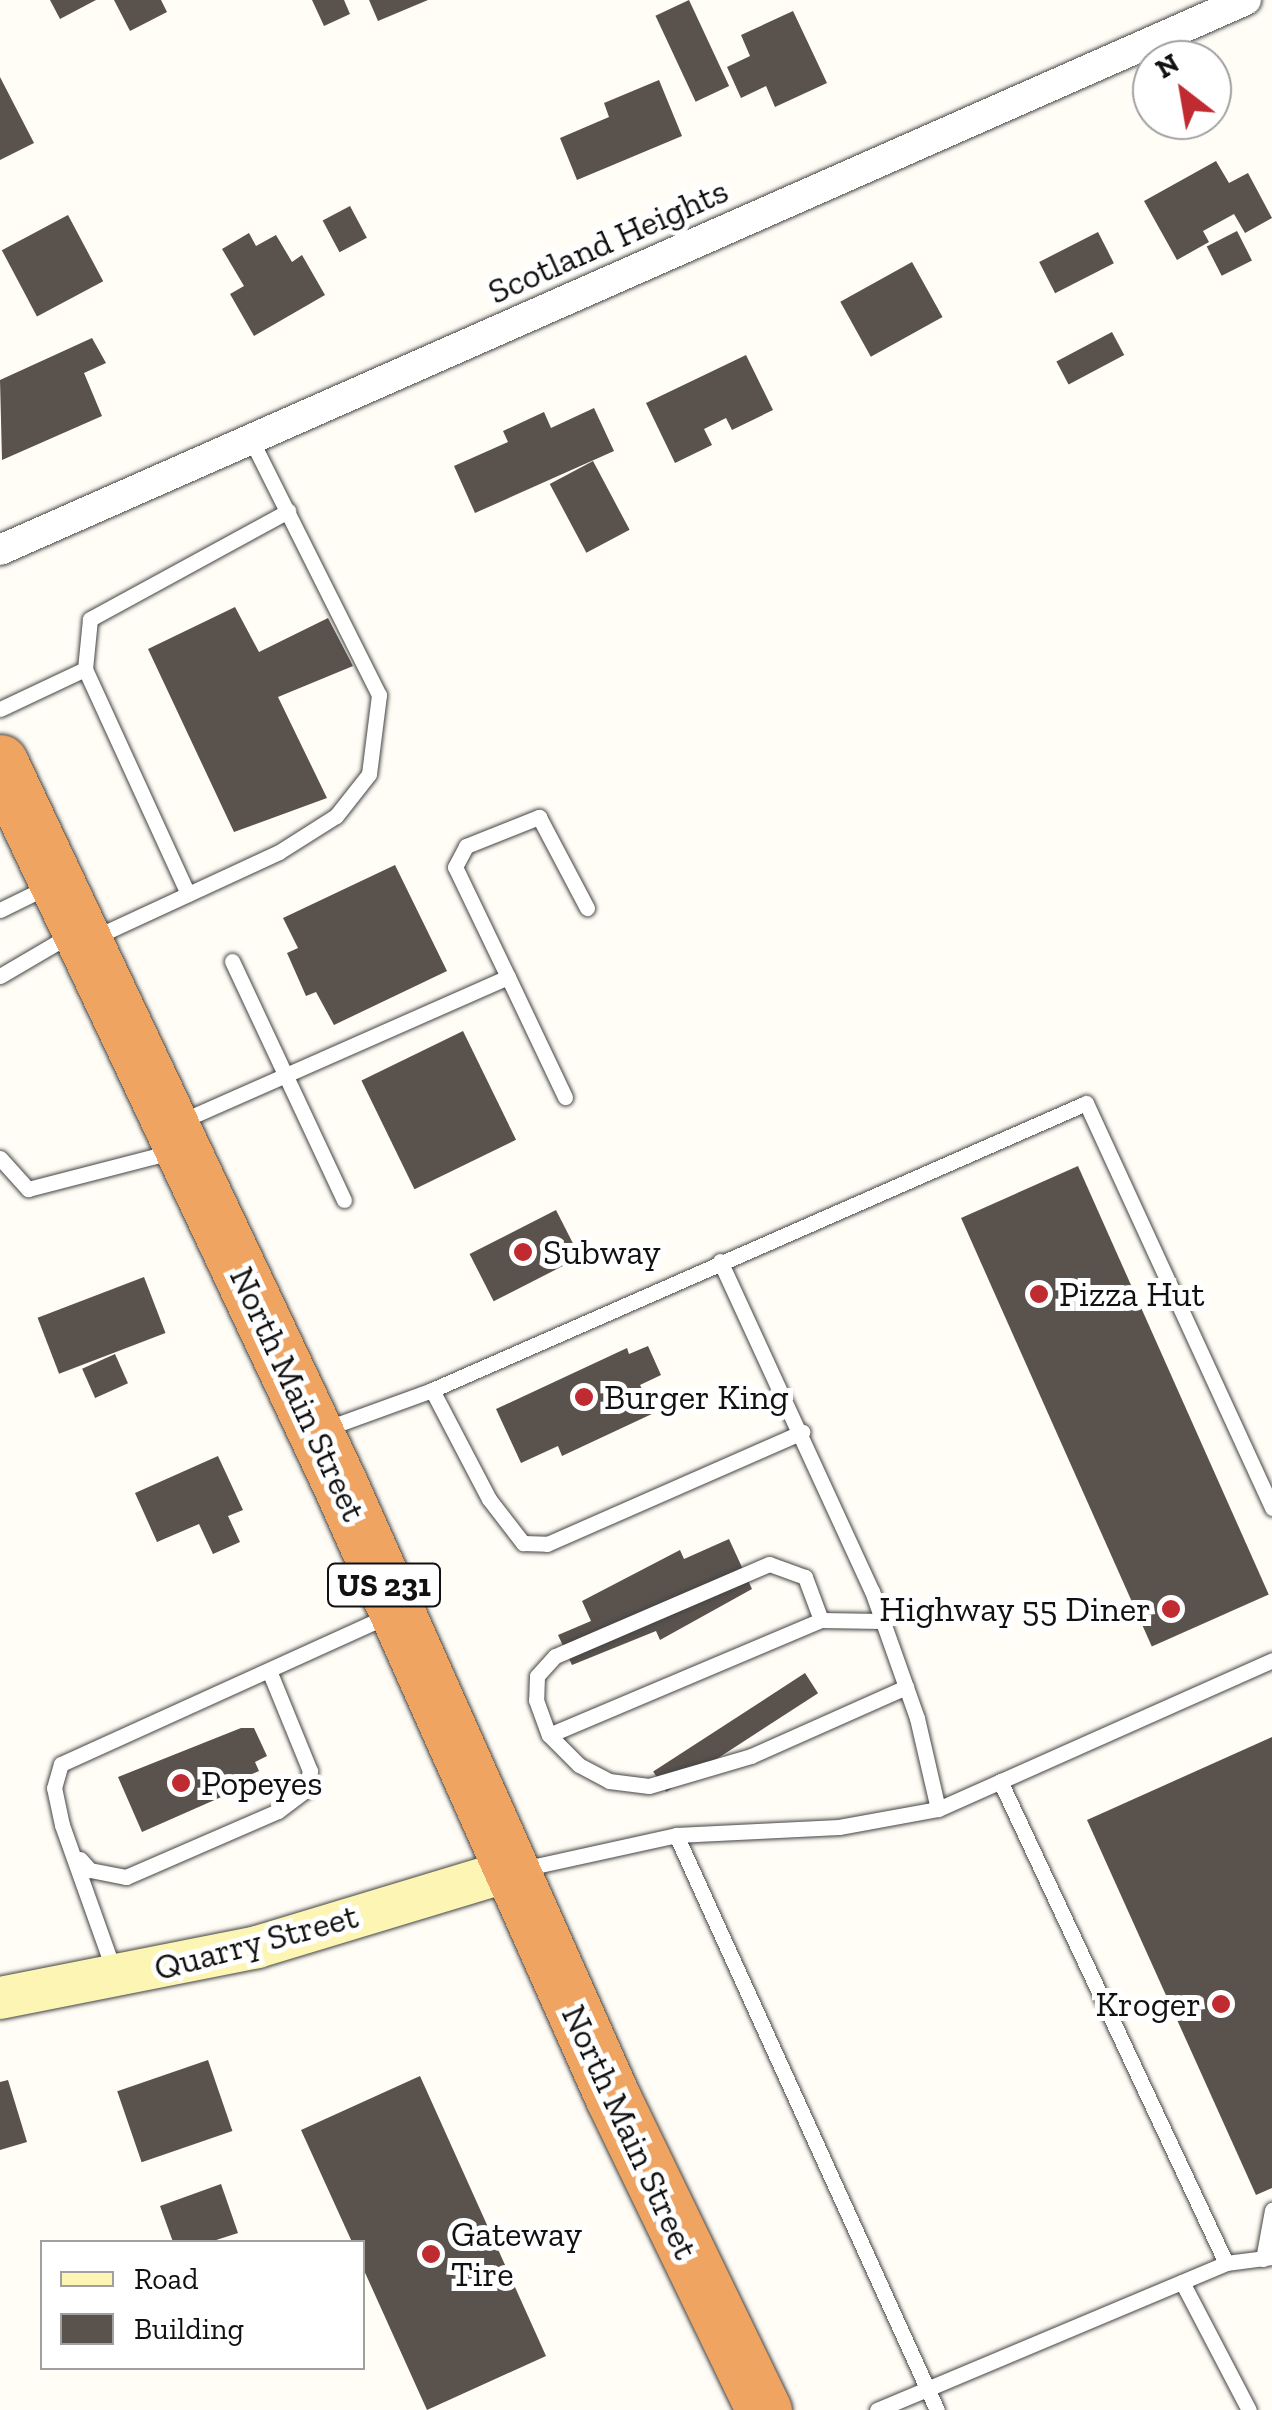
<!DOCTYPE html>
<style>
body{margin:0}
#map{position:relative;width:1272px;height:2410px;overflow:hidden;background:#fffdf5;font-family:"Zilla Slab",serif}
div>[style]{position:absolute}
.building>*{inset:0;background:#5a524d;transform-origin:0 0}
.roads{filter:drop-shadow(0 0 2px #444) drop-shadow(0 0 2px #444)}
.lane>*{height:15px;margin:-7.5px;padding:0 7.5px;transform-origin:7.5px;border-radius:7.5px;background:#fff}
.street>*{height:30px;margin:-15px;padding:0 15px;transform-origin:15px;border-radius:15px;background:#fff}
.secondary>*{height:42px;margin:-21px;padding:0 21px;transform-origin:21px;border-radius:21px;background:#fcf5b3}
.highway>*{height:55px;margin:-27.5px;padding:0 27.5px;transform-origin:27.5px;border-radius:27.5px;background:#f0a462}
.dots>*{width:28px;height:28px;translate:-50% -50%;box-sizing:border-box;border:5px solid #fff;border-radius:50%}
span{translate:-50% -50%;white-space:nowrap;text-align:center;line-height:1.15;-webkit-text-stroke:10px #fff;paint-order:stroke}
.shield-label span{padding:2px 8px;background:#fff;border:2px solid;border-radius:8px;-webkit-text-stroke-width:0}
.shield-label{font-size:32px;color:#111;font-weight:700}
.street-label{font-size:35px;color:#111}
.poi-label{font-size:35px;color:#111}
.left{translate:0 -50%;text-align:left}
.right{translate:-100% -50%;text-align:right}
.legend{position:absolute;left:40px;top:2240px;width:325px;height:130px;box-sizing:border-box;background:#fff;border:2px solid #a0a0a0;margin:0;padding:12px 18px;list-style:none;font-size:30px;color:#111}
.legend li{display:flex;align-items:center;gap:20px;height:50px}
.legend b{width:50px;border:2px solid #a0a0a0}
.north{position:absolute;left:1132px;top:40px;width:100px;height:100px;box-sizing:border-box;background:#fff;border:2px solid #a0a0a0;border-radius:50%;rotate:329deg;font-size:28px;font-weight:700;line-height:40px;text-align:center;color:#111}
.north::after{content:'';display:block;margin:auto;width:35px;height:45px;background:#bf2b31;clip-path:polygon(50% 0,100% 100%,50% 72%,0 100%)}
</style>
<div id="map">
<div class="building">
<div style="clip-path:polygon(50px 0,96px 0,60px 19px)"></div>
<div style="clip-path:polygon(114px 0,161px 0,167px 12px,130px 31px)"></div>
<div style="clip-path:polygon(312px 0,344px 0,350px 14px,324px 26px)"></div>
<div style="clip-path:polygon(369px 0,428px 0,378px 21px)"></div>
<div style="left:689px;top:0;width:95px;height:37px;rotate:65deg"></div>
<div style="clip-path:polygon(793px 11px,827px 83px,775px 107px,766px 86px,741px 98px,727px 67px,750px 56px,741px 35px)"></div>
<div style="clip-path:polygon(0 77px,34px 143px,0 160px)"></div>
<div style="clip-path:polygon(659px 80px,682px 136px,577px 180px,560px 138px,609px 117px,604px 103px)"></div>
<div style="clip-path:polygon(1216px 161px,1229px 183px,1248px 173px,1272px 218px,1245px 233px,1234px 214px,1203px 231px,1209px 242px,1177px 260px,1144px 201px)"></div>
<div style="left:350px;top:206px;width:36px;height:31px;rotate:62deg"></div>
<div style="left:68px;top:215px;width:75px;height:75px;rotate:62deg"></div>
<div style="left:1237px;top:231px;width:33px;height:34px;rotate:63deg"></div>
<div style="left:1098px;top:232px;width:35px;height:66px;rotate:63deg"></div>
<div style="clip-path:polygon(249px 233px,256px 246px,276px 235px,292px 262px,302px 255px,325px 295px,254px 336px,230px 294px,244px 286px,222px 249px)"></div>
<div style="left:912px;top:262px;width:63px;height:82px;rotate:61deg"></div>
<div style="left:1112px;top:332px;width:26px;height:63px;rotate:62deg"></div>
<div style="clip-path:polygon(92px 338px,106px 363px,84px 373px,102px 416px,2px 460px,0 380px)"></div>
<div style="clip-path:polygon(746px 355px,773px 410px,732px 430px,726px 418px,704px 429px,712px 445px,675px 463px,646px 403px)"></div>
<div style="clip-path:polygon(594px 408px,614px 451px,475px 513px,454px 466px,508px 442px,503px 431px,544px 412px,551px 428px)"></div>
<div style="left:593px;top:461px;width:78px;height:49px;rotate:62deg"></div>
<div style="clip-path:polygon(235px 607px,259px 652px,328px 618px,353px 666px,278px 697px,327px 798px,234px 832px,148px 649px)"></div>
<div style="clip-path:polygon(395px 865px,447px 971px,334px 1025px,316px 992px,306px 996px,287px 953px,298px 948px,283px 918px)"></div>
<div style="left:463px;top:1031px;width:121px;height:113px;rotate:64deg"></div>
<div style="left:1078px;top:1166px;width:469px;height:128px;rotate:66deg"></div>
<div style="left:556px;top:1210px;width:53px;height:97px;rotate:63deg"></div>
<div style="left:144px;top:1277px;width:60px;height:114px;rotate:69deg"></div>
<div style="clip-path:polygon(648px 1346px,661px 1375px,640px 1385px,654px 1413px,562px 1456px,558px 1446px,521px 1463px,496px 1409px,627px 1348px,629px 1354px)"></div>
<div style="left:115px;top:1354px;width:32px;height:36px;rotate:66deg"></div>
<div style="clip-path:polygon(218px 1456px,243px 1510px,228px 1516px,240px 1542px,213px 1554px,199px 1524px,157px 1542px,135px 1493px)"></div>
<div style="clip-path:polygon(729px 1539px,752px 1589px,660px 1640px,656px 1631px,572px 1665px,558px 1635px,591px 1621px,582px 1601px,680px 1550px,684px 1559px)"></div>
<div style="left:805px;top:1673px;width:24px;height:181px;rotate:57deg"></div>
<div style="clip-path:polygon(241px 1728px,254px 1728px,267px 1756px,255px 1762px,259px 1771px,241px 1779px,244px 1787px,142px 1832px,118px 1777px)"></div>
<div style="clip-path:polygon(1272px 1737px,1272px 2188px,1256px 2195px,1087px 1820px)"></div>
<div style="left:208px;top:2060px;width:75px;height:96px;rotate:71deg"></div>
<div style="clip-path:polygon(420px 2076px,546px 2356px,427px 2410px,362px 2266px,362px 2242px,352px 2242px,301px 2130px)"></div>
<div style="clip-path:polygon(8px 2080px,27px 2142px,0 2150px,0 2082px)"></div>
<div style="clip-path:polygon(221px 2184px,238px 2233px,210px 2242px,173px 2242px,160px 2206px)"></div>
</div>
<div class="roads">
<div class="lane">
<div style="left:0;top:709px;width:94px;rotate:-25.2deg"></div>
<div style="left:188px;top:894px;width:247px;rotate:-114.6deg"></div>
<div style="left:85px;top:669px;width:50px;rotate:-84.3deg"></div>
<div style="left:90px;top:619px;width:226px;rotate:-28.6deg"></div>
<div style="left:0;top:910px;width:52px;rotate:-26.1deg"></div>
<div style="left:91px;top:939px;width:207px;rotate:-24.8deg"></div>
<div style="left:279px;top:852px;width:67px;rotate:-32.3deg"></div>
<div style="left:336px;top:816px;width:53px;rotate:-51.8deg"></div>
<div style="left:369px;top:774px;width:80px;rotate:-82.8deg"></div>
<div style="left:379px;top:695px;width:286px;rotate:-116.6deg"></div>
<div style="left:232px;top:961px;width:264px;rotate:64.9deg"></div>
<div style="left:0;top:976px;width:81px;rotate:-30.4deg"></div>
<div style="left:508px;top:977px;width:133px;rotate:64.6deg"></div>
<div style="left:177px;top:1123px;width:362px;rotate:-23.8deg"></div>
<div style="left:508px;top:977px;width:122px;rotate:-115.7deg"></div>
<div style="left:455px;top:867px;width:24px;rotate:-62deg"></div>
<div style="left:466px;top:846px;width:79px;rotate:-21.7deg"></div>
<div style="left:539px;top:817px;width:103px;rotate:62.2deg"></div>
<div style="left:0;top:1158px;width:42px;rotate:47.9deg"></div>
<div style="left:28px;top:1189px;width:148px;rotate:-14.5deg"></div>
<div style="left:720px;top:1261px;width:363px;rotate:65.3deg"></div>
<div style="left:872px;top:1591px;width:135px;rotate:70.5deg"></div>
<div style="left:917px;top:1718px;width:93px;rotate:77deg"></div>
<div style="left:432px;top:1390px;width:123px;rotate:62.4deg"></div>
<div style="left:489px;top:1499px;width:56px;rotate:52.3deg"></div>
<div style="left:523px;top:1543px;width:24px;rotate:2deg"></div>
<div style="left:547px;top:1544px;width:279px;rotate:-23.7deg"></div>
<div style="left:325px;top:1429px;width:114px;rotate:-20deg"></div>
<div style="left:432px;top:1390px;width:714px;rotate:-23.69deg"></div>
<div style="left:1086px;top:1103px;width:446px;rotate:65.3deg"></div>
<div style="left:821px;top:1620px;width:46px;rotate:-110.4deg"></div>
<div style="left:805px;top:1577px;width:38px;rotate:-160deg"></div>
<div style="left:769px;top:1564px;width:233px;rotate:156.7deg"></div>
<div style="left:555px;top:1656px;width:27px;rotate:132deg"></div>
<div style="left:537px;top:1676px;width:24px;rotate:92deg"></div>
<div style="left:536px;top:1700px;width:37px;rotate:70deg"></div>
<div style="left:549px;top:1735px;width:42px;rotate:45deg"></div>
<div style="left:579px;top:1765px;width:34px;rotate:28deg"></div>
<div style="left:609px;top:1781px;width:40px;rotate:7.1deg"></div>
<div style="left:649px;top:1786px;width:106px;rotate:-16.4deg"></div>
<div style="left:751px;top:1756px;width:170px;rotate:-24deg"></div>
<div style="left:549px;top:1735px;width:295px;rotate:-22.9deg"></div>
<div style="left:821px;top:1620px;width:61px;rotate:0.9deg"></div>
<div style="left:1000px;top:1781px;width:532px;rotate:64.88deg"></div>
<div style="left:676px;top:1835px;width:631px;rotate:65.59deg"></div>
<div style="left:80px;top:1859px;width:15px;rotate:48deg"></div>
<div style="left:90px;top:1870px;width:37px;rotate:11deg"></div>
<div style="left:126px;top:1877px;width:166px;rotate:-23.5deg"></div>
<div style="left:278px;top:1811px;width:34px;rotate:-37deg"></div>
<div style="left:305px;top:1791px;width:21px;rotate:-76deg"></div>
<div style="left:310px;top:1771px;width:106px;rotate:-112.2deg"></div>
<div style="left:522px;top:1869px;width:158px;rotate:-12.4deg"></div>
<div style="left:676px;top:1835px;width:163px;rotate:-2.8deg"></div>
<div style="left:839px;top:1827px;width:101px;rotate:-10.3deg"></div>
<div style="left:938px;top:1809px;width:366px;rotate:-24deg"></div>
<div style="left:114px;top:1971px;width:155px;rotate:-109.6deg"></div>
<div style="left:62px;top:1825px;width:38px;rotate:-102deg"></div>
<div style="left:54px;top:1788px;width:25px;rotate:-74deg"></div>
<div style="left:61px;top:1764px;width:359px;rotate:-24.4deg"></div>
<div style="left:1263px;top:2259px;width:50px;rotate:-79.6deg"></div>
<div style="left:1182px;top:2282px;width:144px;rotate:62.4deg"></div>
<div style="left:877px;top:2410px;width:379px;rotate:-22.8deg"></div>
<div style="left:1226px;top:2263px;width:46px;rotate:-7.4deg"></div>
</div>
<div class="street">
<div style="left:0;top:550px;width:1362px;rotate:-23.82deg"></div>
</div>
<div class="secondary">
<div style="left:0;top:1998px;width:262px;rotate:-11.2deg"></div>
<div style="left:257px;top:1947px;width:262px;rotate:-16.8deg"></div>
</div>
<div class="highway">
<div style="left:0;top:762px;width:796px;rotate:64.79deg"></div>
<div style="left:339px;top:1482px;width:674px;rotate:66.02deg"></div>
<div style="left:613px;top:2098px;width:347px;rotate:64.2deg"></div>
</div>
</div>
<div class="dots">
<div style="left:523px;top:1252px;background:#bf2b31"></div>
<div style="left:1039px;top:1294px;background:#bf2b31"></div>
<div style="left:584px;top:1397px;background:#bf2b31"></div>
<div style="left:1171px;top:1609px;background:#bf2b31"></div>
<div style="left:181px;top:1783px;background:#bf2b31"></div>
<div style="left:1221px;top:2004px;background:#bf2b31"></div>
<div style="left:431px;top:2254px;background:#bf2b31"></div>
</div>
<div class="shield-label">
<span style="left:384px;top:1585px">US 231</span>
</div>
<div class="street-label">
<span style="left:608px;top:241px;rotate:-24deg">Scotland Heights</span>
<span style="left:298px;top:1394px;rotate:65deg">North Main Street</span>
<span style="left:256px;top:1942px;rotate:-15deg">Quarry Street</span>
<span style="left:630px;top:2132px;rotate:65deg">North Main Street</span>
</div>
<div class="poi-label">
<span class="left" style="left:543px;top:1252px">Subway</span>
<span class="left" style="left:1059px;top:1294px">Pizza Hut</span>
<span class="left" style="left:604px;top:1397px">Burger King</span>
<span class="right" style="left:1151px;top:1609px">Highway 55 Diner</span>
<span class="left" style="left:201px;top:1783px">Popeyes</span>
<span class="right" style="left:1201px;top:2004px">Kroger</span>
<span class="left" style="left:451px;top:2254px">Gateway<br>Tire</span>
</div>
<ul class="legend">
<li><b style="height:12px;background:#fcf5b3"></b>Road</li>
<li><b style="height:28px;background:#5a524d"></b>Building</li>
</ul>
<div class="north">N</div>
</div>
